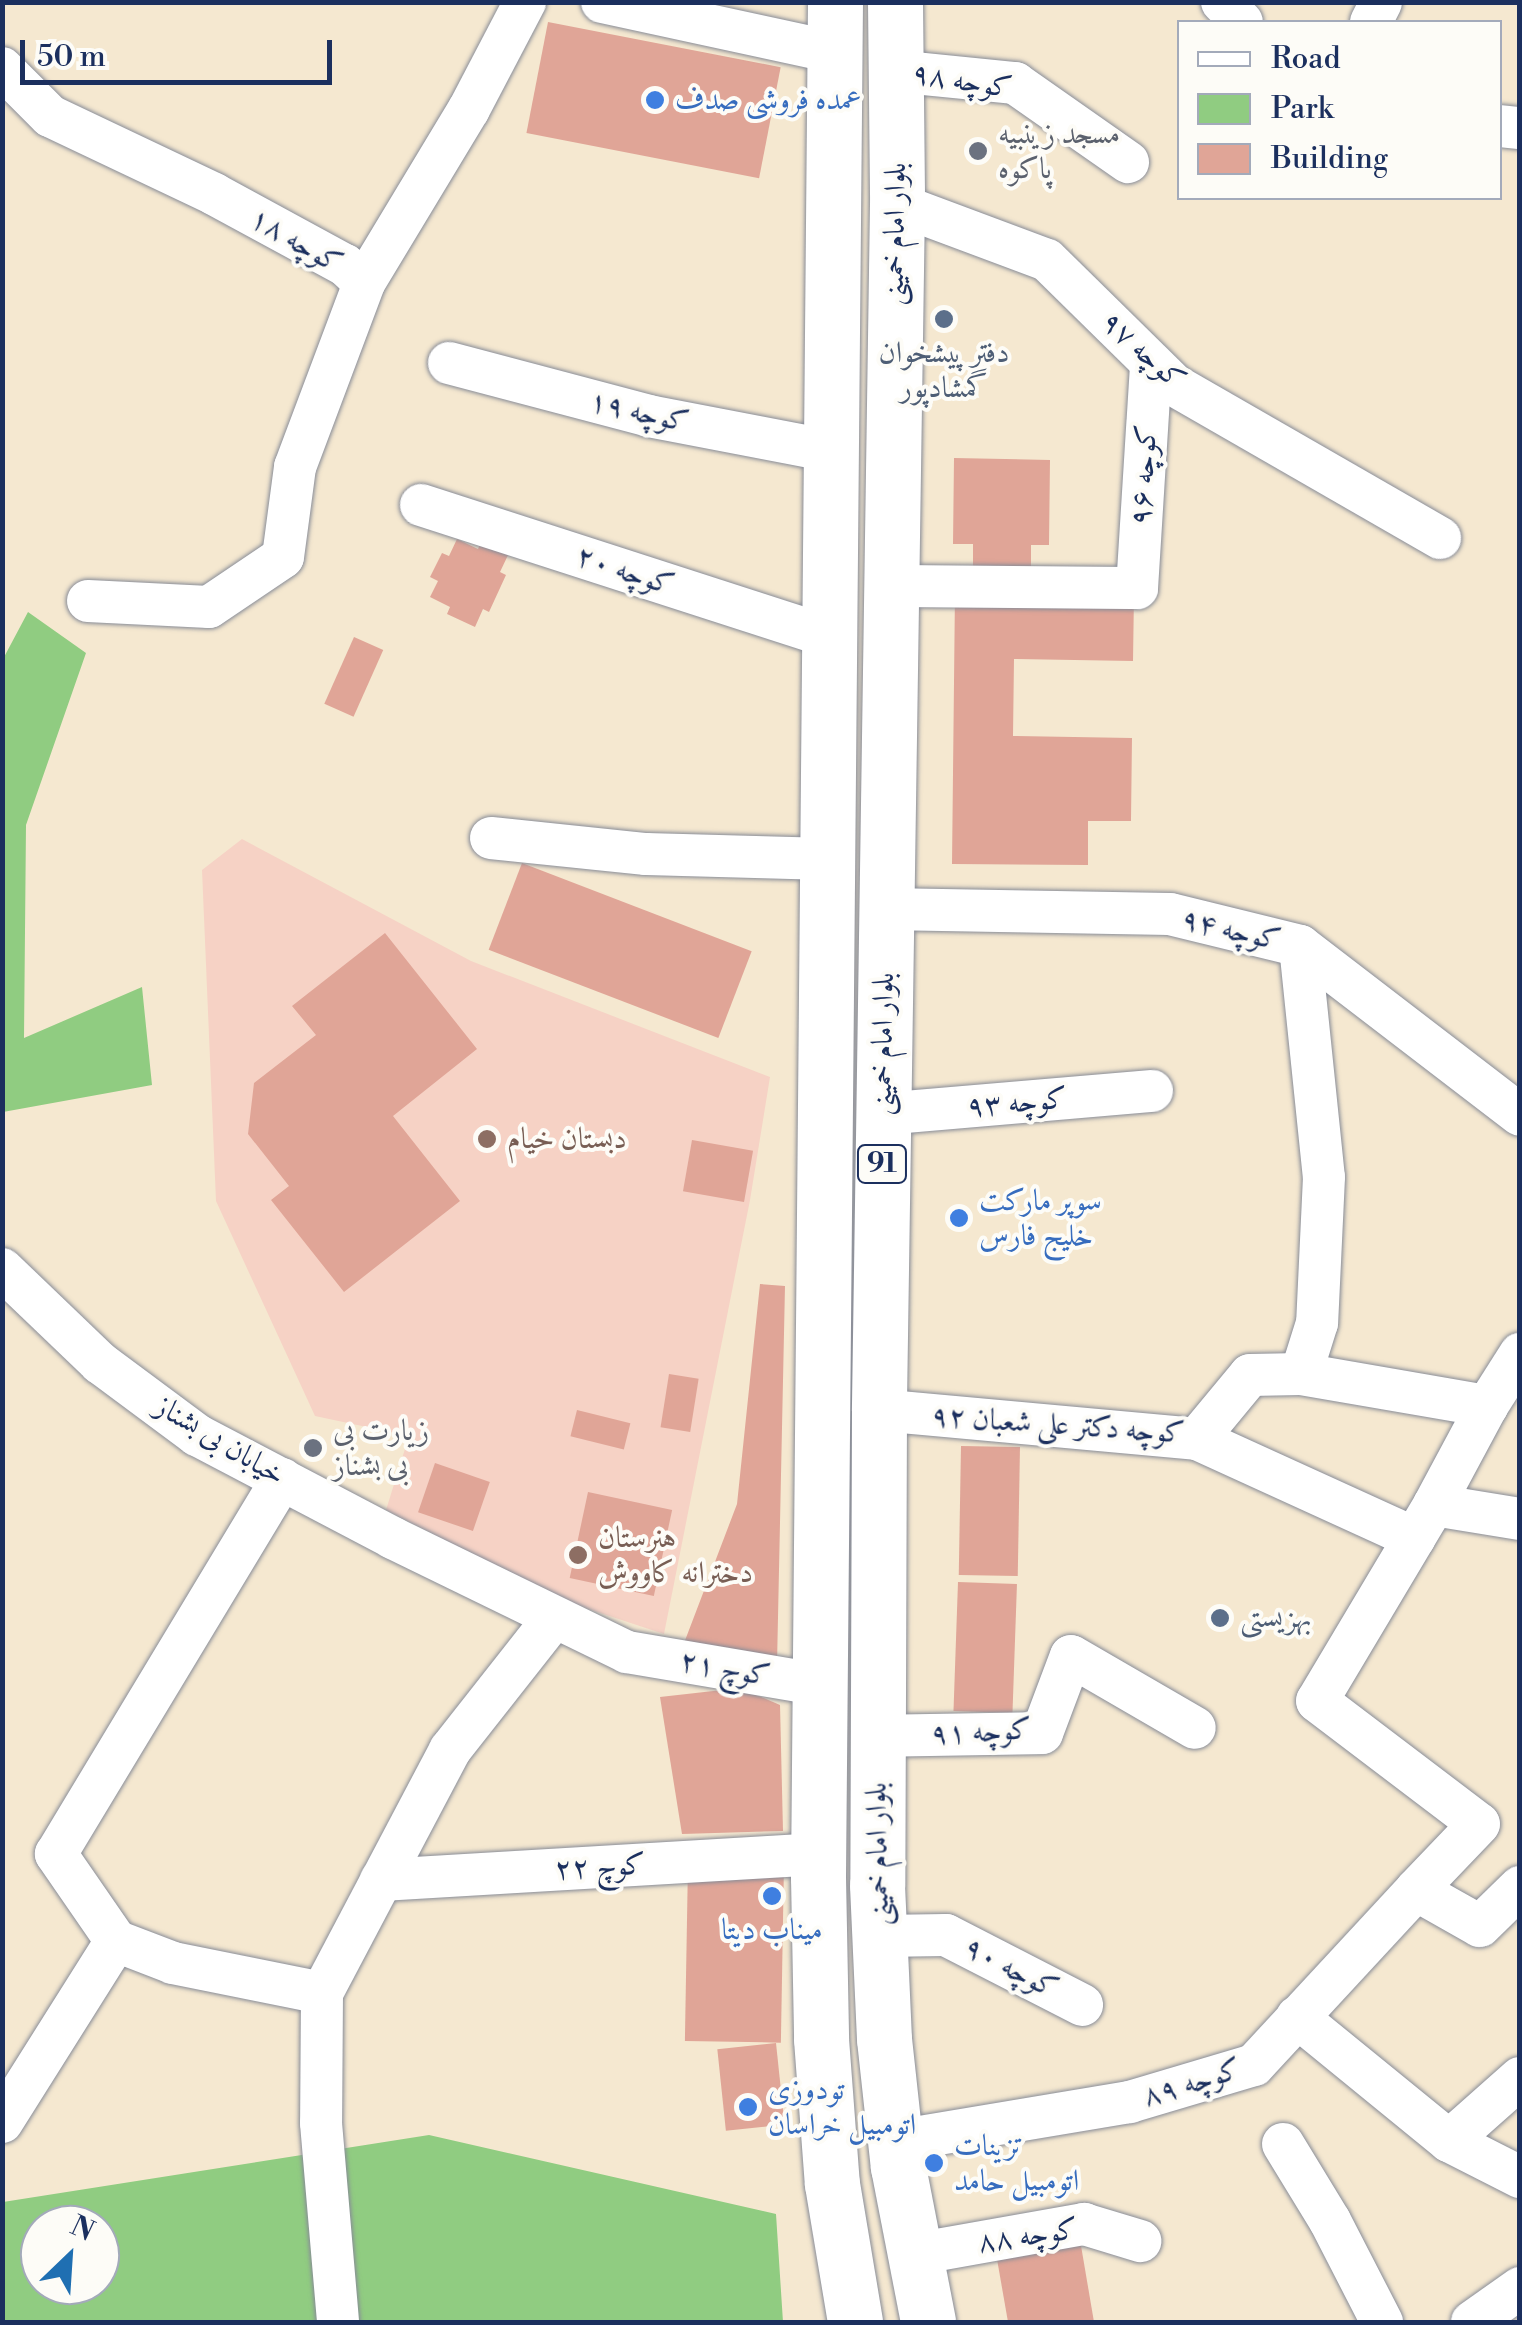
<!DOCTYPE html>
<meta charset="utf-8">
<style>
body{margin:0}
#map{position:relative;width:1522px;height:2325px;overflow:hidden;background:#f5e8d0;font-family:"Libre Bodoni",Amiri,serif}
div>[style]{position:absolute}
.built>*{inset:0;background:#f6d2c5}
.green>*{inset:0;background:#90cc81}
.building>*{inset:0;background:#e0a597;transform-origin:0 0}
.roads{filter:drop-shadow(0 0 2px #888c97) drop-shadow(0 0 2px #888c97)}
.minor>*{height:42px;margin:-21px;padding:0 21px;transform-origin:21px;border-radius:21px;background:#fff}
.primary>*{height:55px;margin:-27.5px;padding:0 27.5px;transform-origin:27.5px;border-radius:27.5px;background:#fff}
.dots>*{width:28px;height:28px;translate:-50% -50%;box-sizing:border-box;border:5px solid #fdfcf7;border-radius:50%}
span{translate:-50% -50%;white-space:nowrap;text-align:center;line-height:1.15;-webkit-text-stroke:8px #fdfcf7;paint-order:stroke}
.shield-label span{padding:2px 8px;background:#fdfcf7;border:2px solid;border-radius:8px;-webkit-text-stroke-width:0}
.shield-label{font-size:28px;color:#1b2f5e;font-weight:700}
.street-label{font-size:30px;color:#1b2f5e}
.shop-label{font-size:30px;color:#366cbe}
.left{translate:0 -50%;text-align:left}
.worship-label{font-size:30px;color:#5b616d}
.service-label{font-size:30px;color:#4e5e75}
.education-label{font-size:30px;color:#785e54}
.frame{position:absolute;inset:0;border:5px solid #1b2f5e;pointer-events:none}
.legend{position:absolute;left:1177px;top:20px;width:325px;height:180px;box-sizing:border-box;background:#fdfcf7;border:2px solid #a3aaba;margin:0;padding:12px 18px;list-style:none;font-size:30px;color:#1b2f5e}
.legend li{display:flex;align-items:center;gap:20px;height:50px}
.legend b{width:50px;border:2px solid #a3aaba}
.north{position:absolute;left:20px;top:2205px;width:100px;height:100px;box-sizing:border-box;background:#fdfcf7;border:2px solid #a3aaba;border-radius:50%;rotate:25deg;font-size:28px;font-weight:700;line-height:40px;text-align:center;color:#1b2f5e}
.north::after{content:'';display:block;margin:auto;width:35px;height:45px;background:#1f6fb2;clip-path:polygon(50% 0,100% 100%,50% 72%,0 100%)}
.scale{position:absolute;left:20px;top:40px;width:312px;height:45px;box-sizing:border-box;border:5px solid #1b2f5e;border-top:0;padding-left:12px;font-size:30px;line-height:35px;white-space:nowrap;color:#1b2f5e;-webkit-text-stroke:8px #fdfcf7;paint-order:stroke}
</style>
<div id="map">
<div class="built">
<div style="clip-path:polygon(242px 839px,471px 961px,770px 1077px,750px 1200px,664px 1634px,564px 1601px,386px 1510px,409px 1436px,315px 1416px,216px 1201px,202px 870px)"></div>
</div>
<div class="green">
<div style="clip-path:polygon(28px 612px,86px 653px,26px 825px,24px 1038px,142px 987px,152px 1085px,3px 1112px,3px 659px)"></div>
<div style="clip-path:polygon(evenodd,429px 2135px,776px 2214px,783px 2322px,3px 2322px,3px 2202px,429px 2135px,40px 2225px,100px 2225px,100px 2285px,40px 2285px,40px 2225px)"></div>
</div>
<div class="building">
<div style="left:548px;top:22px;width:237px;height:113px;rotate:11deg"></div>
<div style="clip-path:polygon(954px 458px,1050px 460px,1049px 545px,1031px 545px,1031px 568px,973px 567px,973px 544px,953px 544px)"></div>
<div style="clip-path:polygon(457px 539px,478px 549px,482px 540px,509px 553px,500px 572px,506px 575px,489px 612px,483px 609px,475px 627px,447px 614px,450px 607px,430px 597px,438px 581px,430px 577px,442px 553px,449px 556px)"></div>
<div style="clip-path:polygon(955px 591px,1134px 594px,1133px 661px,1014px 659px,1013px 736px,1132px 738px,1131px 821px,1088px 821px,1088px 865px,952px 864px)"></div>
<div style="left:354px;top:637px;width:32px;height:73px;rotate:24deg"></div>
<div style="left:522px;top:863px;width:246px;height:93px;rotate:21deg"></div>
<div style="clip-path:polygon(385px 933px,477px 1049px,393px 1116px,460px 1201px,344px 1292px,271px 1200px,289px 1186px,248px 1134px,254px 1083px,316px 1035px,292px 1006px)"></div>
<div style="left:692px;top:1140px;width:62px;height:52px;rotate:10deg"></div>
<div style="clip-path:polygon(760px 1284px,785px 1286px,777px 1665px,681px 1651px,737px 1504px)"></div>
<div style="left:669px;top:1374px;width:30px;height:54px;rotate:9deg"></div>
<div style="left:577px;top:1410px;width:55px;height:27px;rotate:14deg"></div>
<div style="left:961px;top:1446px;width:59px;height:129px;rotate:1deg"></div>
<div style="left:435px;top:1463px;width:58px;height:52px;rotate:19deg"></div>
<div style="left:588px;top:1492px;width:86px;height:88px;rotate:12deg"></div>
<div style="left:958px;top:1582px;width:59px;height:129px;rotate:2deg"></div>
<div style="clip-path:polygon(740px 1688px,780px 1705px,783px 1831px,682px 1834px,660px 1697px)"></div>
<div style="left:688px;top:1863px;width:96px;height:178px;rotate:1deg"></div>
<div style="left:776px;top:2043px;width:82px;height:59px;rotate:84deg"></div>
<div style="clip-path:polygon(1078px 2228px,1094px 2322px,1008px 2322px,994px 2242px)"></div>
</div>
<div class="roads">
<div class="minor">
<div style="left:602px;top:2px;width:237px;rotate:12.2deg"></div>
<div style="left:1222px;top:2px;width:28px;rotate:45deg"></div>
<div style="left:1371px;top:22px;width:22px;rotate:-63deg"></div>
<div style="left:2px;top:68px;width:68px;rotate:45deg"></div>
<div style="left:50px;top:116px;width:182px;rotate:25.4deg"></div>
<div style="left:214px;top:194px;width:149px;rotate:28.5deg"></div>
<div style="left:345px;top:265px;width:26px;rotate:43deg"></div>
<div style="left:364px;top:283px;width:203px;rotate:-58.9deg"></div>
<div style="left:469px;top:109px;width:121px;rotate:-62.4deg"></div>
<div style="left:894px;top:71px;width:122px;rotate:5.7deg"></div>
<div style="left:1015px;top:83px;width:138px;rotate:35deg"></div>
<div style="left:1500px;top:126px;width:20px;rotate:6deg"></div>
<div style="left:897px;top:204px;width:160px;rotate:20.5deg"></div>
<div style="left:1047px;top:260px;width:178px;rotate:44.5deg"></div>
<div style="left:1174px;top:385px;width:307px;rotate:29.9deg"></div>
<div style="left:449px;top:363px;width:207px;rotate:14.8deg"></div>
<div style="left:649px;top:416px;width:185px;rotate:10.9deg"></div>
<div style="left:421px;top:505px;width:429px;rotate:17.9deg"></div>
<div style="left:890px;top:586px;width:247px;rotate:0.5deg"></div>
<div style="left:1137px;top:588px;width:225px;rotate:-86.4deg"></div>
<div style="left:88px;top:601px;width:121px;rotate:2.8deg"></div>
<div style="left:209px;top:607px;width:89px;rotate:-34deg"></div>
<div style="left:283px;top:557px;width:91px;rotate:-82.4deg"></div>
<div style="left:295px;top:467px;width:197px;rotate:-69.4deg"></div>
<div style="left:491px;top:838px;width:156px;rotate:5.9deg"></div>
<div style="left:646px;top:854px;width:182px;rotate:1.6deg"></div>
<div style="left:885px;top:909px;width:285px;rotate:1deg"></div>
<div style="left:1170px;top:914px;width:134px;rotate:13.8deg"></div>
<div style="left:1300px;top:946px;width:277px;rotate:37.5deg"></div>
<div style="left:1300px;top:946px;width:232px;rotate:84.1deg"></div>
<div style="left:1324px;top:1177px;width:146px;rotate:92.7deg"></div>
<div style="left:1317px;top:1323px;width:53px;rotate:107.4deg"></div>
<div style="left:882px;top:1114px;width:271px;rotate:-4.9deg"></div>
<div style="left:2px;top:1269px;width:136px;rotate:43.8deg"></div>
<div style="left:100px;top:1363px;width:121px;rotate:36.6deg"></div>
<div style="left:197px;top:1435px;width:221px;rotate:27.7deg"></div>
<div style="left:393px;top:1538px;width:260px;rotate:26deg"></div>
<div style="left:627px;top:1652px;width:198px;rotate:9.6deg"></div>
<div style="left:1487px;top:1406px;width:62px;rotate:-57.6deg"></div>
<div style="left:879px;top:1410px;width:319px;rotate:5.2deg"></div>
<div style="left:1197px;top:1439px;width:83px;rotate:-50.4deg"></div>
<div style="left:1250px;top:1375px;width:51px;rotate:-1.1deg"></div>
<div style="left:1301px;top:1374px;width:189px;rotate:9.8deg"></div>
<div style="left:1487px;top:1406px;width:112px;rotate:118.2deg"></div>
<div style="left:1434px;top:1505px;width:87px;rotate:9.2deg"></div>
<div style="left:1197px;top:1439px;width:239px;rotate:24.5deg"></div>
<div style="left:1434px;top:1505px;width:228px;rotate:120.8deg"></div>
<div style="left:1317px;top:1701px;width:203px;rotate:37.2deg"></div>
<div style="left:1479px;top:1824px;width:91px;rotate:133.7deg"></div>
<div style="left:1416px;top:1890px;width:73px;rotate:29.4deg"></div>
<div style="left:1480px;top:1926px;width:56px;rotate:-44.3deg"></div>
<div style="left:877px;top:1736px;width:165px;rotate:-1deg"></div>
<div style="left:1042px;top:1733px;width:82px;rotate:-69.4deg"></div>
<div style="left:1071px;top:1656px;width:143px;rotate:30.1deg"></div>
<div style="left:381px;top:1880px;width:439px;rotate:-3.4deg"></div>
<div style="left:880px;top:1936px;width:66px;rotate:-0.9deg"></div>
<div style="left:946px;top:1935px;width:153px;rotate:27.2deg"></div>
<div style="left:116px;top:1941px;width:106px;rotate:-124.6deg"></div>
<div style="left:56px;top:1854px;width:438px;rotate:-58.9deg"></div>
<div style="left:322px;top:1993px;width:130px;rotate:90.4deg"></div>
<div style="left:321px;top:2123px;width:200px;rotate:85.1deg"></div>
<div style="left:1297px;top:2017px;width:196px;rotate:39.2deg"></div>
<div style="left:1449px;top:2141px;width:95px;rotate:-41.6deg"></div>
<div style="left:2px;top:2122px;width:214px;rotate:-57.8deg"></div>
<div style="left:116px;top:1941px;width:61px;rotate:21.1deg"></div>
<div style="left:173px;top:1963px;width:152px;rotate:11.4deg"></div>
<div style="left:322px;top:1993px;width:275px;rotate:-62.2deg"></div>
<div style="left:450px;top:1750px;width:168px;rotate:-51.8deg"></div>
<div style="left:896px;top:2141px;width:237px;rotate:-9.5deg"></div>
<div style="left:1130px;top:2102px;width:129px;rotate:-16.6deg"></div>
<div style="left:1254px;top:2065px;width:238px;rotate:-47.2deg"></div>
<div style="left:1449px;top:2141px;width:80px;rotate:26.9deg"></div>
<div style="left:1283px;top:2144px;width:90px;rotate:58.6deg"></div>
<div style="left:1330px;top:2221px;width:114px;rotate:62.8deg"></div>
<div style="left:915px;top:2254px;width:172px;rotate:-10.1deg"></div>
<div style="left:1084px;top:2224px;width:59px;rotate:16.9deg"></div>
<div style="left:1472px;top:2322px;width:59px;rotate:-35.3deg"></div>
</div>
<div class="primary">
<div style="left:835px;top:2px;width:1875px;rotate:90.52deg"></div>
<div style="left:818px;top:1877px;width:162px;rotate:88.9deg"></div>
<div style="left:821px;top:2039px;width:145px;rotate:85.7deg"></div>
<div style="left:832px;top:2184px;width:140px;rotate:80.5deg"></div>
<div style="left:895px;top:2px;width:202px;rotate:89.4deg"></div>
<div style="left:897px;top:204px;width:1206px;rotate:90.86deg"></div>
<div style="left:879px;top:1410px;width:475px;rotate:90.2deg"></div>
<div style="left:877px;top:1885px;width:154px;rotate:87.4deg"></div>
<div style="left:884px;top:2039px;width:129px;rotate:83.8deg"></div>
<div style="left:898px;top:2167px;width:158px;rotate:79deg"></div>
</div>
</div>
<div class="dots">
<div style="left:655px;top:100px;background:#3f7fe0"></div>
<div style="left:978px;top:151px;background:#6b7280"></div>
<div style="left:944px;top:319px;background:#5c6f8a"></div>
<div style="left:487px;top:1139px;background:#8d6e63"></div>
<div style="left:959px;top:1218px;background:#3f7fe0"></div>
<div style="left:313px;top:1448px;background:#6b7280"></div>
<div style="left:578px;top:1555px;background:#8d6e63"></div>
<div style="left:1220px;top:1618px;background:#5c6f8a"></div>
<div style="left:772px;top:1896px;background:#3f7fe0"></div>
<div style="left:748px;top:2107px;background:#3f7fe0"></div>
<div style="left:934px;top:2163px;background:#3f7fe0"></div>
</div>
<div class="shield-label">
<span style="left:882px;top:1164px">91</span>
</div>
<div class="street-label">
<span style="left:962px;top:81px;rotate:9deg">کوچه ۹۸</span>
<span style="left:895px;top:234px;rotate:-89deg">بلوار امام خمینی</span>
<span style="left:296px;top:241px;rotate:30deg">کوچه ۱۸</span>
<span style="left:1143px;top:351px;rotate:42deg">کوچه ۹۷</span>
<span style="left:639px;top:412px;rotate:13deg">کوچه ۱۹</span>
<span style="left:1144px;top:475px;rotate:-86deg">کوچه ۹۶</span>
<span style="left:625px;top:571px;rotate:18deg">کوچه ۲۰</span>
<span style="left:1231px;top:930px;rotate:13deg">کوچه ۹۴</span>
<span style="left:883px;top:1044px;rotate:-89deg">بلوار امام خمینی</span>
<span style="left:1017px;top:1103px;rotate:-5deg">کوچه ۹۳</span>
<span style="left:1058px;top:1425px;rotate:4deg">کوچه دکتر علی شعبان ۹۲</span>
<span style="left:220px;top:1441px;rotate:31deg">خیابان بی بشناز</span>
<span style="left:725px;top:1669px;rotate:10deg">کوچ ۲۱</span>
<span style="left:981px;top:1732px;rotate:-3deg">کوچه ۹۱</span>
<span style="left:878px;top:1854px;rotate:-91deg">بلوار امام خمینی</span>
<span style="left:600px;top:1867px;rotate:-3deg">کوچ ۲۲</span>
<span style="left:1011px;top:1968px;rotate:27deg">کوچه ۹۰</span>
<span style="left:1192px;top:2083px;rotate:-17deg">کوچه ۸۹</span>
<span style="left:1028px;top:2236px;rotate:-8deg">کوچه ۸۸</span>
</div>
<div class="shop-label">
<span class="left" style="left:675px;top:100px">عمده فروشی صدف</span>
<span class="left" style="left:979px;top:1218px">سوپر مارکت<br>خلیج فارس</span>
<span style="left:772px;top:1930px">میناب دیتا</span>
<span class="left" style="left:768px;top:2107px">تودوزی<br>اتومبیل خراسان</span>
<span class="left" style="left:954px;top:2163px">تزینات<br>اتومبیل حامد</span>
</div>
<div class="worship-label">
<span class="left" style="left:998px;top:151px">مسجد زینبیه<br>پاکوه</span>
<span class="left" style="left:333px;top:1448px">زیارت بی<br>بی بشناز</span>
</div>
<div class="service-label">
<span style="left:944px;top:370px">دفتر پیشخوان<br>گمشادپور</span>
<span class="left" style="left:1240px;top:1618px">بهزیستی</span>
</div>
<div class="education-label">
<span class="left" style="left:507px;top:1139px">دبستان خیام</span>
<span class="left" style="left:598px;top:1555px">هنرستان<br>دخترانه کاووش</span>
</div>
<div class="frame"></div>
<ul class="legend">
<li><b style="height:12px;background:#fff"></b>Road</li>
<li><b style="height:28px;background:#90cc81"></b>Park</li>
<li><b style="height:28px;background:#e0a597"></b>Building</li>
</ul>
<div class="north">N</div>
<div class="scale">50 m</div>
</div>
